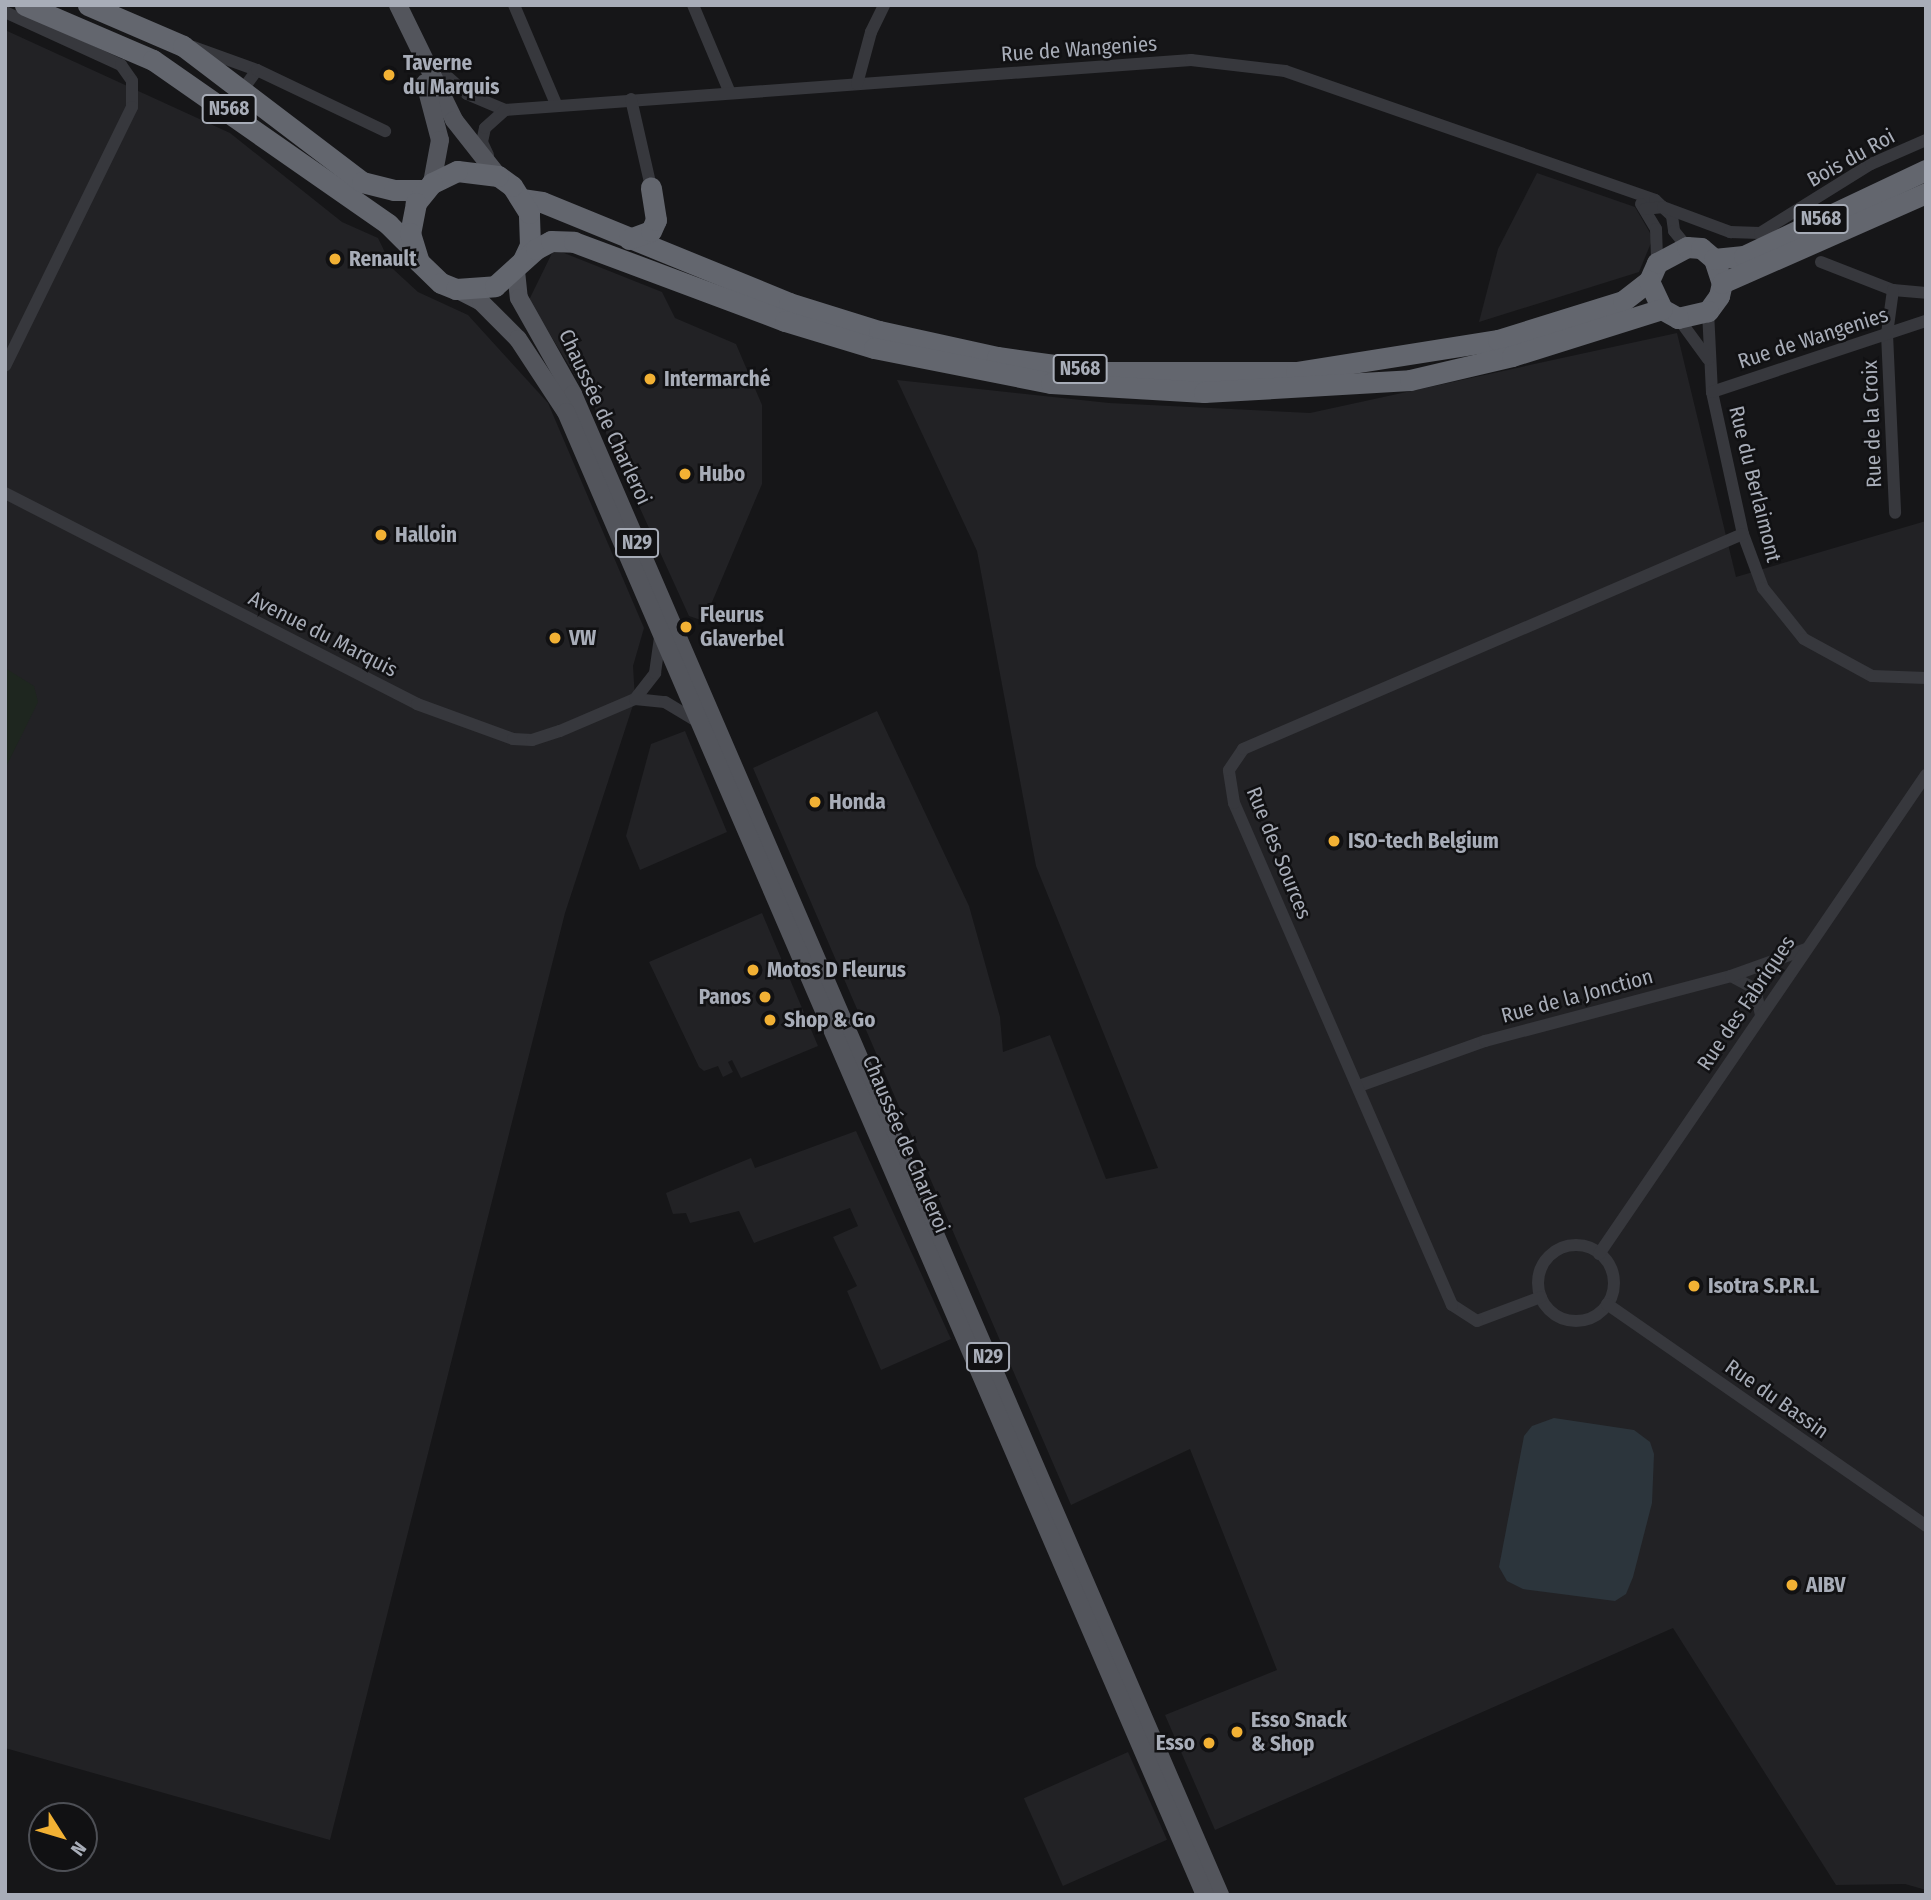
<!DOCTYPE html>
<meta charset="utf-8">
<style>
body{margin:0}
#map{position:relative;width:1931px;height:1900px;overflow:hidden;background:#161618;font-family:"Fira Sans Condensed",sans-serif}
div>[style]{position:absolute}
.built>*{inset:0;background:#222225;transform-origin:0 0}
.green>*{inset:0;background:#1e261f}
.water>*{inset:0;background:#2c353c}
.street>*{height:12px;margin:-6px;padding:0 6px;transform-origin:6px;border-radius:6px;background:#37383d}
.street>.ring{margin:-6px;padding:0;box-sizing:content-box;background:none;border:12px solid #37383d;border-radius:50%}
.primary>*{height:18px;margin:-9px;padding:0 9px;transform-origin:9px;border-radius:9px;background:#53555c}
.highway>*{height:21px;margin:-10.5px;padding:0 10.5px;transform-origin:10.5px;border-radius:10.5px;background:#63666e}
.dots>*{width:19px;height:19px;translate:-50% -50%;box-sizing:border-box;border:4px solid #111113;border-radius:50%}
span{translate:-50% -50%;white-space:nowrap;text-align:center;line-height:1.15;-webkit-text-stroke:5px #111113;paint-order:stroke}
.shield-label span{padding:2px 5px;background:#111113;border:2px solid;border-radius:5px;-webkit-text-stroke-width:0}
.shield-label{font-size:19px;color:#a8adb8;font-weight:700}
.street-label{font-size:21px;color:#a8adb8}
.poi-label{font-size:21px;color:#a8adb8;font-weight:700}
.left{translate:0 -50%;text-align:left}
.right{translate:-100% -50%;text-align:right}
.frame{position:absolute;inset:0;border:7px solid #a8adb8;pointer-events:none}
.north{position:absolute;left:28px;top:1802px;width:70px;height:70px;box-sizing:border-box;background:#111113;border:2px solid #4d4f55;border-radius:50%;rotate:127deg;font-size:19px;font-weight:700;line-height:28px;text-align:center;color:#a8adb8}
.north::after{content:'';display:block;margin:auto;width:24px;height:32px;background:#f2b134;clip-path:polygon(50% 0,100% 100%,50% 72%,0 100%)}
</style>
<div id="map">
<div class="built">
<div style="clip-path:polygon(5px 30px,230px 133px,342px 222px,378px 238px,393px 269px,418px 292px,468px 315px,548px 403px,644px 628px,633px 666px,635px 699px,565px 913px,330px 1840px,5px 1748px)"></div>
<div style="clip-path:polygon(1537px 173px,1635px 207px,1653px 238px,1639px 272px,1479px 322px,1498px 249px)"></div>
<div style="clip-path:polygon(554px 249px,662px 292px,675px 318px,736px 344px,762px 405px,762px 484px,704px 621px,689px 616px,593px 405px,529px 300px)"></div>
<div style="clip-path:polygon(1677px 333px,1736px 577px,1926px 521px,1926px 1890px,1905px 1884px,1836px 1885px,1673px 1628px,1215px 1830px,1165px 1715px,1277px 1670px,1190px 1449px,1071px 1505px,753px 768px,877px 711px,969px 906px,1000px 1017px,1003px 1052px,1050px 1035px,1106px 1179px,1158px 1168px,1036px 866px,977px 551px,897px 380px,1109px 403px,1310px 413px)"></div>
<div style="clip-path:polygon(685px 731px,727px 832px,640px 870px,626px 836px,651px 744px)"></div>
<div style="clip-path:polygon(762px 913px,818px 1046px,741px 1078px,732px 1060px,728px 1062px,733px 1072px,723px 1077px,718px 1066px,704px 1071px,699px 1067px,649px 962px)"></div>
<div style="clip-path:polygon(856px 1131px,951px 1339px,881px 1370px,847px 1291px,857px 1286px,833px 1237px,858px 1226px,850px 1208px,754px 1243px,739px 1211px,690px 1223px,686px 1213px,673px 1214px,666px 1193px,751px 1158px,755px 1168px)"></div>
<div style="left:1128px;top:1752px;width:96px;height:114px;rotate:66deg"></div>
</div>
<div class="green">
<div style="clip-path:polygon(5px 668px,34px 686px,38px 702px,5px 769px)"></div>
</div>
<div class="water">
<div style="clip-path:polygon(1554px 1418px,1634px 1430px,1650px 1442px,1654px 1454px,1652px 1503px,1633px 1577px,1626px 1594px,1615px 1601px,1523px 1589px,1507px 1581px,1499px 1567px,1524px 1436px,1532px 1426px)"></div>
</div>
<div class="street">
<div style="left:514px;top:5px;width:108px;rotate:67deg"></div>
<div style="left:693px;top:5px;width:95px;rotate:67.2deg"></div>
<div style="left:5px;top:12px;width:128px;rotate:24.6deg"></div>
<div style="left:121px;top:65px;width:19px;rotate:55deg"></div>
<div style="left:132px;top:81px;width:26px;rotate:90deg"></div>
<div style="left:132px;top:107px;width:288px;rotate:116.1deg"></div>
<div style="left:193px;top:47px;width:68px;rotate:19.8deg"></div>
<div style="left:257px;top:70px;width:22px;rotate:126deg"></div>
<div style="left:429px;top:66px;width:4px;rotate:-27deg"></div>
<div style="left:433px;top:64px;width:45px;rotate:41.4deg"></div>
<div style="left:467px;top:94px;width:41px;rotate:22.8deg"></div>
<div style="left:505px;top:110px;width:688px;rotate:-4.17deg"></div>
<div style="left:1191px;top:60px;width:95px;rotate:6.7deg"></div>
<div style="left:1285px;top:71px;width:392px;rotate:19.2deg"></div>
<div style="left:1655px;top:200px;width:23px;rotate:43deg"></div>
<div style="left:1672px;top:216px;width:15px;rotate:82deg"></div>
<div style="left:1674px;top:231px;width:21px;rotate:51deg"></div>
<div style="left:257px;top:70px;width:142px;rotate:25.5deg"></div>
<div style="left:857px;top:84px;width:54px;rotate:-74.9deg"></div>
<div style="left:871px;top:32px;width:30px;rotate:-64deg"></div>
<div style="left:631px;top:99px;width:90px;rotate:77.2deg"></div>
<div style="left:488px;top:155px;width:14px;rotate:-115deg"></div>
<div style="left:482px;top:142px;width:14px;rotate:-78deg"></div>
<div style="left:485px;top:128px;width:27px;rotate:-42deg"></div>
<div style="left:1641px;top:204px;width:29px;rotate:59deg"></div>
<div style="left:1656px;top:229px;width:34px;rotate:88deg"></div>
<div style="left:1645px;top:209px;width:18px;rotate:-6deg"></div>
<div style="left:1663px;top:207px;width:72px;rotate:20.5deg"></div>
<div style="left:1730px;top:232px;width:30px;rotate:2deg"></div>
<div style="left:1760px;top:233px;width:131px;rotate:-31.9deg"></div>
<div style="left:1871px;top:164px;width:60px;rotate:-23.6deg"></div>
<div style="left:1821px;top:262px;width:77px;rotate:21.3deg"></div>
<div style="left:1893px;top:290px;width:33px;rotate:5deg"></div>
<div style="left:1893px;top:290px;width:44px;rotate:97.8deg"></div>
<div style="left:1887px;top:334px;width:179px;rotate:87.4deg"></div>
<div style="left:1708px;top:311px;width:81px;rotate:87.2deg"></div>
<div style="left:1712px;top:392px;width:145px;rotate:77.7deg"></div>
<div style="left:1743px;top:534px;width:58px;rotate:69.7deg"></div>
<div style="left:1763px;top:588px;width:65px;rotate:51.2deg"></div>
<div style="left:1804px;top:639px;width:77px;rotate:28.6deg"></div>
<div style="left:1872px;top:676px;width:54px;rotate:2.1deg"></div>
<div style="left:1678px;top:318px;width:51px;rotate:53.8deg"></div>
<div style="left:1712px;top:392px;width:225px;rotate:-18.4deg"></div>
<div style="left:5px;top:493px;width:463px;rotate:27.1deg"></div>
<div style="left:417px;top:704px;width:102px;rotate:20deg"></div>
<div style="left:513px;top:739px;width:19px;rotate:3deg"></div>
<div style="left:532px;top:740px;width:29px;rotate:-18deg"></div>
<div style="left:560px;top:731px;width:82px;rotate:-23.1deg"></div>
<div style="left:635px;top:699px;width:30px;rotate:6deg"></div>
<div style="left:665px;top:702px;width:37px;rotate:31deg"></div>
<div style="left:635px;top:699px;width:33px;rotate:-52deg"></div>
<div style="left:655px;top:673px;width:35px;rotate:-82deg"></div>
<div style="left:1731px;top:976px;width:27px;rotate:28deg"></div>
<div style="left:1755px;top:989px;width:26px;rotate:77deg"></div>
<div style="left:1359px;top:1086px;width:134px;rotate:-19.7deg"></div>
<div style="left:1485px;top:1041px;width:254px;rotate:-14.8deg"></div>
<div style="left:1731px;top:976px;width:80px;rotate:-19.8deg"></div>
<div class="ring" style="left:1538px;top:1245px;width:64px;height:64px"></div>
<div style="left:1599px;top:1254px;width:580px;rotate:-55.68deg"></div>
<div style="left:1541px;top:1297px;width:68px;rotate:159.4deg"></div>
<div style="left:1477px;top:1321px;width:30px;rotate:-147deg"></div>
<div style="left:1452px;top:1305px;width:547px;rotate:-113.47deg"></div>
<div style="left:1234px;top:803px;width:33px;rotate:-99deg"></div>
<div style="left:1229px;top:770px;width:25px;rotate:-56deg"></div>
<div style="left:1243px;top:749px;width:544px;rotate:-23.27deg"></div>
<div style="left:1607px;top:1304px;width:389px;rotate:34.8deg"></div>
</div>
<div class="primary">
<div style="left:398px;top:5px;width:128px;rotate:64deg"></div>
<div style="left:454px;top:120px;width:71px;rotate:51.8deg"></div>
<div style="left:425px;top:83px;width:59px;rotate:75.3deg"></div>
<div style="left:440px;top:140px;width:44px;rotate:100.5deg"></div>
<div style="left:516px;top:271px;width:27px;rotate:84deg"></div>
<div style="left:519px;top:298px;width:110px;rotate:60.6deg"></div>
<div style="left:573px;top:394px;width:1635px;rotate:66.68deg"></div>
<div style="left:456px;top:289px;width:28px;rotate:27deg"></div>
<div style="left:481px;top:302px;width:52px;rotate:45deg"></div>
<div style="left:518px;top:339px;width:87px;rotate:56.7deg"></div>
<div style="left:566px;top:412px;width:1615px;rotate:66.69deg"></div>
</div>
<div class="highway">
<div style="left:25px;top:5px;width:139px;rotate:23.3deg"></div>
<div style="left:153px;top:60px;width:287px;rotate:34.9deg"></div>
<div style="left:388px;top:224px;width:34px;rotate:45deg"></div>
<div style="left:88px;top:5px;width:103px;rotate:23.3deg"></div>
<div style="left:183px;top:46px;width:225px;rotate:37.2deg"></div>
<div style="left:362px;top:182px;width:33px;rotate:14deg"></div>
<div style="left:394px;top:190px;width:30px"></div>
<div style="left:523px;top:199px;width:19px;rotate:9deg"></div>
<div style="left:542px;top:202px;width:267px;rotate:22.2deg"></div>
<div style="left:789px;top:303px;width:94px;rotate:17.3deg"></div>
<div style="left:879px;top:331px;width:121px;rotate:12.4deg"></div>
<div style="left:997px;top:357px;width:111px;rotate:7.8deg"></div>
<div style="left:1107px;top:372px;width:189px"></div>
<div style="left:1296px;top:372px;width:205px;rotate:-9deg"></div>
<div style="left:1498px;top:340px;width:131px;rotate:-17.3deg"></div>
<div style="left:1623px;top:301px;width:33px;rotate:-38deg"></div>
<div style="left:1649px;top:281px;width:20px;rotate:-66deg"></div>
<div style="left:1657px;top:263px;width:34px;rotate:-28deg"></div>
<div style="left:1687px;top:247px;width:14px;rotate:4deg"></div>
<div style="left:1701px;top:248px;width:17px;rotate:40deg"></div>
<div style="left:1714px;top:259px;width:25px;rotate:72deg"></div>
<div style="left:1722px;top:283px;width:13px;rotate:103deg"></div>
<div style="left:1719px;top:296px;width:19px;rotate:126deg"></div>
<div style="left:1708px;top:311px;width:31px;rotate:167deg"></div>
<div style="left:1678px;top:318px;width:18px;rotate:-151deg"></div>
<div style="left:1662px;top:309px;width:31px;rotate:-115deg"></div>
<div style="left:629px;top:239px;width:23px;rotate:-20deg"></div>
<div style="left:651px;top:231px;width:12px;rotate:-66deg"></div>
<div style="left:656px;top:220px;width:33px;rotate:-99deg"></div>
<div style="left:1714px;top:259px;width:30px;rotate:-6deg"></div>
<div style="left:1744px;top:256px;width:201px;rotate:-25.3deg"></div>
<div style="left:523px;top:260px;width:17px;rotate:-65deg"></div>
<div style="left:530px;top:245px;width:32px;rotate:-92deg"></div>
<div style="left:529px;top:213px;width:32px;rotate:-122deg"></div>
<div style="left:512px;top:186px;width:17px;rotate:-144deg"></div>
<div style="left:498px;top:176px;width:41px;rotate:-173deg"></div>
<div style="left:457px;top:171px;width:28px;rotate:154deg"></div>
<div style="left:432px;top:183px;width:26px;rotate:129deg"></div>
<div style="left:416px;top:203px;width:31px;rotate:101deg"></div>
<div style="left:410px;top:233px;width:30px;rotate:73deg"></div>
<div style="left:419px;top:262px;width:30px;rotate:44deg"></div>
<div style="left:441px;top:283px;width:16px;rotate:22deg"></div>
<div style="left:456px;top:289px;width:39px;rotate:-4deg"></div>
<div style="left:495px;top:286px;width:55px;rotate:-42.1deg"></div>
<div style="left:536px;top:249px;width:17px;rotate:-28deg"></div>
<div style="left:551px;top:241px;width:23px;rotate:2deg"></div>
<div style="left:574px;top:242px;width:225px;rotate:20.5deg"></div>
<div style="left:785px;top:321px;width:93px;rotate:16.9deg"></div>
<div style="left:874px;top:348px;width:180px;rotate:11.2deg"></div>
<div style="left:1051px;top:383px;width:153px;rotate:3.4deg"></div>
<div style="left:1204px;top:392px;width:206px;rotate:-3.3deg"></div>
<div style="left:1410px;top:380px;width:105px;rotate:-13.2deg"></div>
<div style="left:1512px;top:356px;width:157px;rotate:-17.4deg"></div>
<div style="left:1722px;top:283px;width:223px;rotate:-23.8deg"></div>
</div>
<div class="dots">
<div style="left:389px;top:75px;background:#f2b134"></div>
<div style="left:335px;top:259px;background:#f2b134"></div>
<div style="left:650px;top:379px;background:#f2b134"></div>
<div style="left:685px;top:474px;background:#f2b134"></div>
<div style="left:381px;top:535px;background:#f2b134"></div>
<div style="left:686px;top:627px;background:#f2b134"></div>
<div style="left:555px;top:638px;background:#f2b134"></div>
<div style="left:815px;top:802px;background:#f2b134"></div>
<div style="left:1334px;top:841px;background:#f2b134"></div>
<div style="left:753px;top:970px;background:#f2b134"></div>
<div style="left:765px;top:997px;background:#f2b134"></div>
<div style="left:770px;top:1020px;background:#f2b134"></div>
<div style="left:1694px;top:1286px;background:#f2b134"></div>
<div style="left:1792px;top:1585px;background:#f2b134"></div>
<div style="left:1237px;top:1732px;background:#f2b134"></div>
<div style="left:1209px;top:1743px;background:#f2b134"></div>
</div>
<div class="shield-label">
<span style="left:229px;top:109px">N568</span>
<span style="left:1821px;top:219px">N568</span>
<span style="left:1080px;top:369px">N568</span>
<span style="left:637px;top:543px">N29</span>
<span style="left:988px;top:1357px">N29</span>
</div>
<div class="street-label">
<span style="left:1079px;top:49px;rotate:-4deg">Rue de Wangenies</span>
<span style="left:1851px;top:158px;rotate:-29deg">Bois du Roi</span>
<span style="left:1813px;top:338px;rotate:-18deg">Rue de Wangenies</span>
<span style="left:605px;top:417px;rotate:65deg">Chaussée de Charleroi</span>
<span style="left:1872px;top:424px;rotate:-92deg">Rue de la Croix</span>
<span style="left:1755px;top:484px;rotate:76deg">Rue du Berlaimont</span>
<span style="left:323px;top:634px;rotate:27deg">Avenue du Marquis</span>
<span style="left:1279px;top:853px;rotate:68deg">Rue des Sources</span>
<span style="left:1577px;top:996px;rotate:-15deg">Rue de la Jonction</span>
<span style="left:1746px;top:1003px;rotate:-56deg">Rue des Fabriques</span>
<span style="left:906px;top:1144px;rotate:67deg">Chaussée de Charleroi</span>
<span style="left:1777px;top:1399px;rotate:35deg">Rue du Bassin</span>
</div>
<div class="poi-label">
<span class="left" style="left:403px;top:75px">Taverne<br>du Marquis</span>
<span class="left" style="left:349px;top:259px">Renault</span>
<span class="left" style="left:664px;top:379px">Intermarché</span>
<span class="left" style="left:699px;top:474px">Hubo</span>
<span class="left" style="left:395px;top:535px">Halloin</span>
<span class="left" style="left:700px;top:627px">Fleurus<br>Glaverbel</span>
<span class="left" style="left:569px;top:638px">VW</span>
<span class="left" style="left:829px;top:802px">Honda</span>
<span class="left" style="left:1348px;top:841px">ISO-tech Belgium</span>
<span class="left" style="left:767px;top:970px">Motos D Fleurus</span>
<span class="right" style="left:751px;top:997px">Panos</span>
<span class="left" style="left:784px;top:1020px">Shop &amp; Go</span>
<span class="left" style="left:1708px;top:1286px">Isotra S.P.R.L</span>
<span class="left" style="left:1806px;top:1585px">AIBV</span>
<span class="left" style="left:1251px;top:1732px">Esso Snack<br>&amp; Shop</span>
<span class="right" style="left:1195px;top:1743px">Esso</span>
</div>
<div class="frame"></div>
<div class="north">N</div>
</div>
